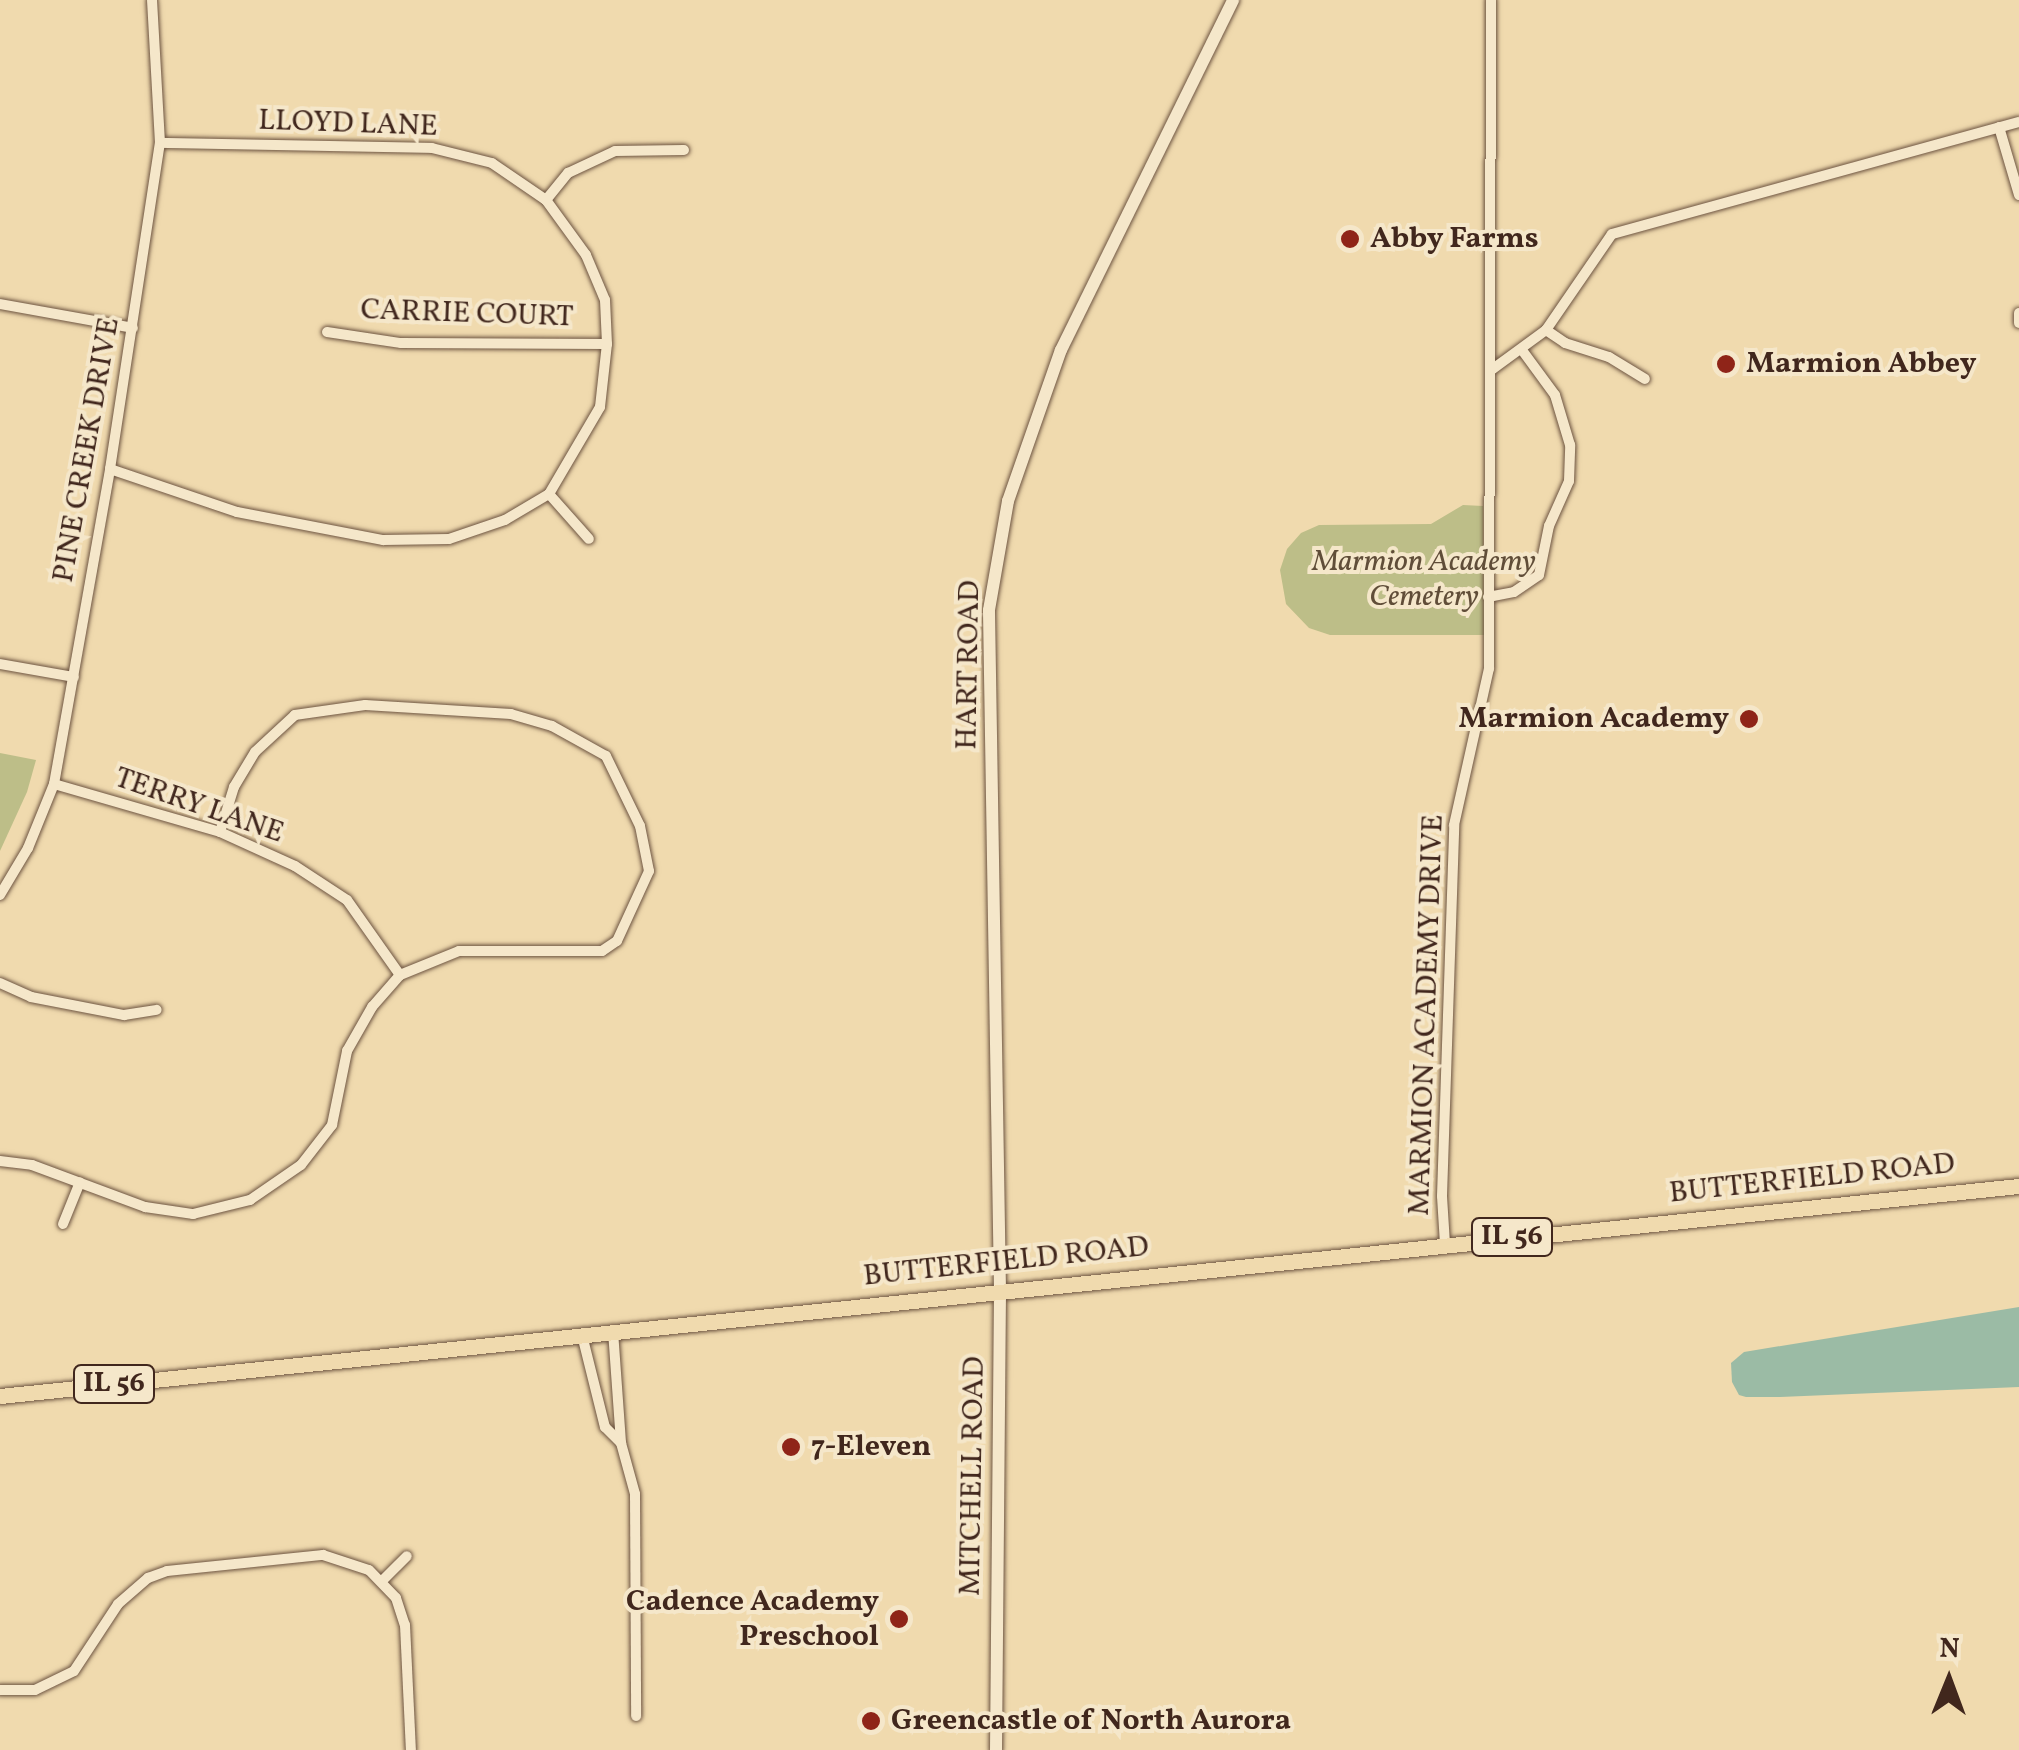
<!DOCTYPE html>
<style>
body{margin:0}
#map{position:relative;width:2019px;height:1750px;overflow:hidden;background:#f0daae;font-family:Vollkorn,serif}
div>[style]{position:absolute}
.green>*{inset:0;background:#bdbe88}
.water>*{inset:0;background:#9bbba5}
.roads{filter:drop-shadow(0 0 2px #6d5441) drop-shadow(0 0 2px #6d5441)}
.minor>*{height:10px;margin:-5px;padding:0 5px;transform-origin:5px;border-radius:5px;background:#f5e7ca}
.tertiary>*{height:12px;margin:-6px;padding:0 6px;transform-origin:6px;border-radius:6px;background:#f5e7ca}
.primary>*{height:15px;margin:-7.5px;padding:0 7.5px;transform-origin:7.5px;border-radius:7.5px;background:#f0daae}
.dots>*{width:28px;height:28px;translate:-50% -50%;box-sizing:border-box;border:5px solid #f5e7ca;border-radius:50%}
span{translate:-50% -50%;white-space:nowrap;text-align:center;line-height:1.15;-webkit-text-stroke:8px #f5e7ca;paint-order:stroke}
.shield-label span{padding:2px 8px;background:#f5e7ca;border:2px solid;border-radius:8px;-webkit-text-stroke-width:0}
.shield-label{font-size:28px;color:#41271d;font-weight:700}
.street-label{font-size:30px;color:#41271d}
.poi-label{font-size:30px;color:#41271d;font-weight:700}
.left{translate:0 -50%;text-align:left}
.right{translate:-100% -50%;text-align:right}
.park-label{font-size:30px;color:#604d38;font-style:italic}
.north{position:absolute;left:1899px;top:1630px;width:100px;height:100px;-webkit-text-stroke:8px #f5e7ca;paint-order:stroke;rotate:1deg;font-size:28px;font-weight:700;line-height:40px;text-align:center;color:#41271d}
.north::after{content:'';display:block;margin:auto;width:35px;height:45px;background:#41271d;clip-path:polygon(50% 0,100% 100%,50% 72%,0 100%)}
</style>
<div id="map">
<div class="green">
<div style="clip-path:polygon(1463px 505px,1483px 506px,1484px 635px,1330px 635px,1309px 628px,1286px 604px,1280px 570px,1287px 549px,1301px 533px,1319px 525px,1431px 524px)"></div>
<div style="clip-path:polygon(0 753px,36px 760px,27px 792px,0 851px)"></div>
</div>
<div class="water">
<div style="clip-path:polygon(2019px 1307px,2019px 1387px,1780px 1397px,1746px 1397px,1739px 1395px,1732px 1382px,1731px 1363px,1744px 1352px)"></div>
</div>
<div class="roads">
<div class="minor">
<div style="left:1999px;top:127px;width:71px;rotate:73.6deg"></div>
<div style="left:546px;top:200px;width:35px;rotate:-51deg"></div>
<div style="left:568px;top:173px;width:52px;rotate:-25.1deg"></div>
<div style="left:615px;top:151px;width:69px;rotate:-0.8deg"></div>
<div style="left:0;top:304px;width:135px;rotate:10.2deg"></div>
<div style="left:2019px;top:313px;width:10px;rotate:90deg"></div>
<div style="left:1546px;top:330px;width:23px;rotate:34deg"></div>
<div style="left:1565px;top:343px;width:46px;rotate:17.7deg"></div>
<div style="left:1609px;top:357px;width:42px;rotate:31.4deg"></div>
<div style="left:327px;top:332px;width:75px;rotate:8.5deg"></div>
<div style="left:401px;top:343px;width:206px;rotate:0.3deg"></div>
<div style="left:1490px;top:371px;width:69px;rotate:-36.2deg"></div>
<div style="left:1546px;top:330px;width:116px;rotate:-55.5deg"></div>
<div style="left:1612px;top:234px;width:422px;rotate:-15.4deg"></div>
<div style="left:110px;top:469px;width:134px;rotate:18.7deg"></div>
<div style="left:237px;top:512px;width:149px;rotate:10.9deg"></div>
<div style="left:383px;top:540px;width:66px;rotate:-0.9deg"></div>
<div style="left:449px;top:539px;width:59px;rotate:-18.7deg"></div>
<div style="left:505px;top:520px;width:51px;rotate:-30.6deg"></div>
<div style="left:549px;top:494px;width:101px;rotate:-59.6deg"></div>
<div style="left:600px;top:407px;width:63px;rotate:-83.7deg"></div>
<div style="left:607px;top:344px;width:44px;rotate:-92.6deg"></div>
<div style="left:605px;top:300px;width:49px;rotate:-112.9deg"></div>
<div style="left:586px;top:255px;width:68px;rotate:-126deg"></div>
<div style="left:546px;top:200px;width:65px;rotate:-145.6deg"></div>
<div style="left:492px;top:163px;width:62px;rotate:-166deg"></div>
<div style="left:432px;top:148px;width:272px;rotate:-178.9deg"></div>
<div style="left:549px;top:494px;width:60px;rotate:48.4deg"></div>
<div style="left:1488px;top:597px;width:26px;rotate:-11deg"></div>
<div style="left:1514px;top:592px;width:30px;rotate:-34deg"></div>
<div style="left:1539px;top:575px;width:50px;rotate:-78.5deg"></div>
<div style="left:1549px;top:526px;width:49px;rotate:-66deg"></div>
<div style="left:1569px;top:481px;width:36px;rotate:-88deg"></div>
<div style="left:1570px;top:445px;width:52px;rotate:-106.7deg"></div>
<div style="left:1555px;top:395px;width:56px;rotate:-126.3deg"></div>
<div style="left:0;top:664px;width:75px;rotate:10deg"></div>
<div style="left:54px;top:784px;width:173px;rotate:16.1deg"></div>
<div style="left:220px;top:832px;width:82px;rotate:24.4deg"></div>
<div style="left:295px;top:866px;width:62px;rotate:33.2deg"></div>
<div style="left:347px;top:900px;width:92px;rotate:54.8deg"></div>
<div style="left:0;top:895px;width:55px;rotate:-59.2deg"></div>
<div style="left:28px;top:848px;width:69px;rotate:-67.9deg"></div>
<div style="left:54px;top:784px;width:320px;rotate:-79.9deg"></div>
<div style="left:110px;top:469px;width:330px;rotate:-81.3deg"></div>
<div style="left:160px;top:143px;width:143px;rotate:-93.2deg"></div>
<div style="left:0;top:983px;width:34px;rotate:24deg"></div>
<div style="left:31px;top:997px;width:95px;rotate:11deg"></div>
<div style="left:124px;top:1015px;width:33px;rotate:-9deg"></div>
<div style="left:0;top:1161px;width:32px;rotate:7deg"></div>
<div style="left:32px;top:1165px;width:121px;rotate:20.4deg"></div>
<div style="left:145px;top:1207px;width:49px;rotate:8.3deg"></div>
<div style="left:193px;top:1214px;width:59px;rotate:-13.8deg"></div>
<div style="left:250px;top:1200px;width:62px;rotate:-34.5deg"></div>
<div style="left:301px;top:1165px;width:51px;rotate:-52.2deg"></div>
<div style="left:332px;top:1125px;width:76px;rotate:-78.5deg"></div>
<div style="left:347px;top:1051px;width:51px;rotate:-60.4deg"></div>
<div style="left:372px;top:1007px;width:43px;rotate:-48.8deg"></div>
<div style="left:400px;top:975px;width:64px;rotate:-22.1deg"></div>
<div style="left:459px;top:951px;width:143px"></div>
<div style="left:602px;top:951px;width:18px;rotate:-34deg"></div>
<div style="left:617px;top:941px;width:77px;rotate:-65.4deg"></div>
<div style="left:649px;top:871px;width:46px;rotate:-101.3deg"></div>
<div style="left:640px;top:826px;width:78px;rotate:-115.9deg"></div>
<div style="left:606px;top:756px;width:62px;rotate:-150.9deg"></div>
<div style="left:552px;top:726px;width:43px;rotate:-163.7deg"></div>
<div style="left:511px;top:714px;width:146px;rotate:-176.5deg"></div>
<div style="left:365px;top:705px;width:71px;rotate:171.9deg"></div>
<div style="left:295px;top:715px;width:54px;rotate:137.2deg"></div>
<div style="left:255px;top:752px;width:41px;rotate:121deg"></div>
<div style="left:234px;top:787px;width:47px;rotate:107.3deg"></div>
<div style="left:63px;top:1224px;width:45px;rotate:-68deg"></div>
<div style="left:1445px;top:1244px;width:48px;rotate:-93.6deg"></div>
<div style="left:1442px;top:1196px;width:371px;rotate:-88.1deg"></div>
<div style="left:1454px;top:825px;width:160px;rotate:-77.4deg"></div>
<div style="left:1489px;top:669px;width:669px;rotate:-89.83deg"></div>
<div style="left:613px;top:1331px;width:112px;rotate:85.9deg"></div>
<div style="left:582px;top:1335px;width:95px;rotate:76deg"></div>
<div style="left:605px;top:1427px;width:23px;rotate:45deg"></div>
<div style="left:621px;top:1443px;width:53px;rotate:74.6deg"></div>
<div style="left:635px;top:1494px;width:222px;rotate:89.7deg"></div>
<div style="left:382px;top:1581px;width:35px;rotate:-45deg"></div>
<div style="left:0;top:1690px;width:35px"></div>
<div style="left:35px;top:1690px;width:43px;rotate:-26deg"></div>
<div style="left:74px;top:1671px;width:80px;rotate:-56.7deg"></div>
<div style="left:118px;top:1604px;width:40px;rotate:-41deg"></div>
<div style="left:148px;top:1578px;width:20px;rotate:-20deg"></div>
<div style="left:167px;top:1571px;width:157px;rotate:-5.9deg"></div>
<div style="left:323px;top:1555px;width:48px;rotate:18.1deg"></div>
<div style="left:369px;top:1570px;width:39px;rotate:46deg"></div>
<div style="left:396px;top:1598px;width:28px;rotate:72deg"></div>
<div style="left:405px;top:1625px;width:125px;rotate:87.3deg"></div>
</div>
<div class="tertiary">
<div style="left:996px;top:1750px;width:460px;rotate:-89.5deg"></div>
<div style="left:1000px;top:1290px;width:680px;rotate:-90.93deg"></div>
<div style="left:989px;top:610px;width:111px;rotate:-80.1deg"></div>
<div style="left:1008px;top:501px;width:160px;rotate:-70.7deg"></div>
<div style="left:1061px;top:350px;width:390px;rotate:-63.8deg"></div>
</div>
<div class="primary">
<div style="left:0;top:1396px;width:2030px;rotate:-5.94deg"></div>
</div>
</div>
<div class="dots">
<div style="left:1350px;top:239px;background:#8f2418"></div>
<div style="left:1726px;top:364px;background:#8f2418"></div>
<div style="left:1749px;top:719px;background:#8f2418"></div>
<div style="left:791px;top:1447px;background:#8f2418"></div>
<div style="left:899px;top:1619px;background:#8f2418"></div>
<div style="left:871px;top:1721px;background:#8f2418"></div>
</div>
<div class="shield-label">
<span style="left:1512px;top:1237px">IL 56</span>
<span style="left:114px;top:1384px">IL 56</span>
</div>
<div class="street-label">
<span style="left:348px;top:124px;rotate:2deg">LLOYD LANE</span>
<span style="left:467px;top:314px;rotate:2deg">CARRIE COURT</span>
<span style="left:87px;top:450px;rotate:-80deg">PINE CREEK DRIVE</span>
<span style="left:969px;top:665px;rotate:-89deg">HART ROAD</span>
<span style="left:199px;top:806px;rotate:19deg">TERRY LANE</span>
<span style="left:1427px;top:1015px;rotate:-88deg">MARMION ACADEMY DRIVE</span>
<span style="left:1812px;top:1179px;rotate:-6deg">BUTTERFIELD ROAD</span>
<span style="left:1006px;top:1262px;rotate:-6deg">BUTTERFIELD ROAD</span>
<span style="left:973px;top:1476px;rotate:-89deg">MITCHELL ROAD</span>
</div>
<div class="poi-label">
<span class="left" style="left:1370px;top:239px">Abby Farms</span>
<span class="left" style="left:1746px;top:364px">Marmion Abbey</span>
<span class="right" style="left:1729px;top:719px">Marmion Academy</span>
<span class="left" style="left:811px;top:1447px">7-Eleven</span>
<span class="right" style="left:879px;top:1619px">Cadence Academy<br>Preschool</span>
<span class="left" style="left:891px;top:1721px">Greencastle of North Aurora</span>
</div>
<div class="park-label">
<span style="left:1424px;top:579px">Marmion Academy<br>Cemetery</span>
</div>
<div class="north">N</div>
</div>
